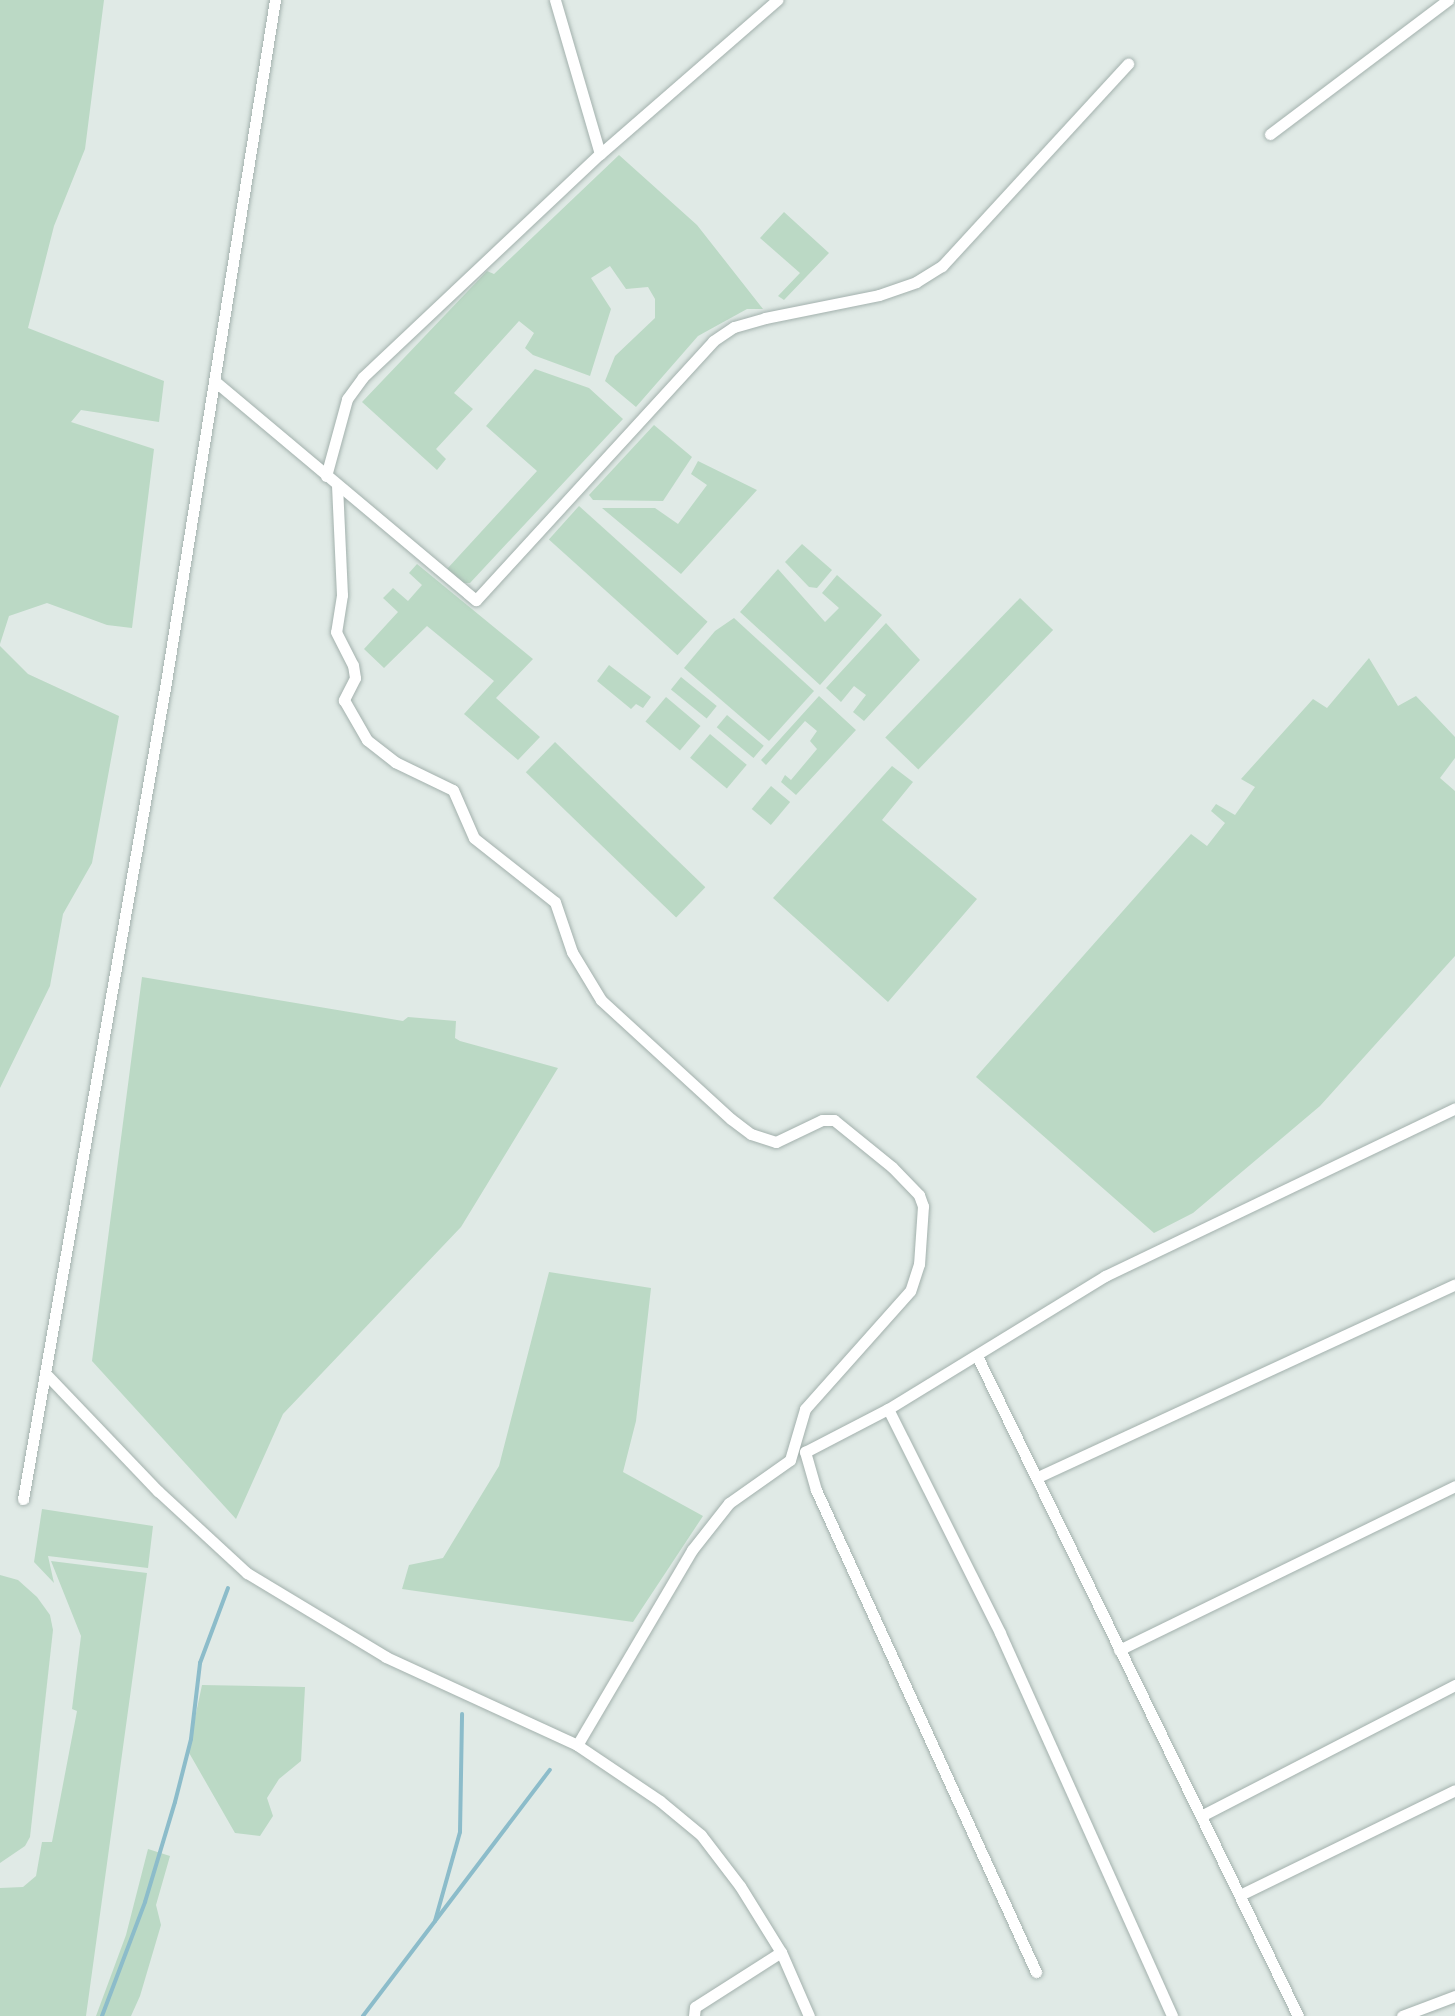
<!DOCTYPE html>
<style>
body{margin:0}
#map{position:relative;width:1455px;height:2016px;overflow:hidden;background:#e0eae6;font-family:"Noto Sans",sans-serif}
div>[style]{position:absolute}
.green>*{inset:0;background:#bbd9c5;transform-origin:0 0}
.stream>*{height:4px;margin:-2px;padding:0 2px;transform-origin:2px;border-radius:2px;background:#8cbcca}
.roads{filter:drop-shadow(0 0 2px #a3b1ad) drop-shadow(0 0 2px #a3b1ad)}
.street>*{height:11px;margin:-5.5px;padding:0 5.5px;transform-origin:5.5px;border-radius:5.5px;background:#fff}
span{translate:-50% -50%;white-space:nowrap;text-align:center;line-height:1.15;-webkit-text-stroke:8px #f0f7f4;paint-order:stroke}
</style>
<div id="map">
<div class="green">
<div style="clip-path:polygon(0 0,104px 0,85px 149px,54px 226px,28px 328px,164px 381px,159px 422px,81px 410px,71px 422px,154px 449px,132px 628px,107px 625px,47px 603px,9px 616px,0 644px)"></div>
<div style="clip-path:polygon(619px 155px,697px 225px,763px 309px,747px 309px,698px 336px,636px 407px,605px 381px,615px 356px,655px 318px,655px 299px,648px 287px,626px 289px,610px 266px,591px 278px,611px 309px,590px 376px,533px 355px,525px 348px,534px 333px,519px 321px,454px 393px,473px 409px,436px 449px,446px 459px,437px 470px,362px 402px,487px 271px,494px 274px)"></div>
<div style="clip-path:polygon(784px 212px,829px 253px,784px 300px,778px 296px,800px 273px,760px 238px)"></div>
<div style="clip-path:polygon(535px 369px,589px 388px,623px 419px,470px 583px,464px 583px,447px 569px,537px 471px,486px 426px)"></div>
<div style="clip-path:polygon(654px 425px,692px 457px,663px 501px,593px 500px,589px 495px)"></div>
<div style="clip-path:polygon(698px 461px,757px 490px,681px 574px,602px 508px,655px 508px,678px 524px,707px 485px,691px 474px)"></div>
<div style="left:579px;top:506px;width:173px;height:45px;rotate:42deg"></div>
<div style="clip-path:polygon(802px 544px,832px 570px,817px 588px,809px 587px,785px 562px)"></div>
<div style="clip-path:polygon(417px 564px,533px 659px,496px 698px,540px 737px,518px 760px,464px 714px,494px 681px,427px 626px,384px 668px,364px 649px,398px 612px,383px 598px,393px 588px,408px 601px,422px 585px,409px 573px)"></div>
<div style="clip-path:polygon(778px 569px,825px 622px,839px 608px,822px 593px,837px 575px,882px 615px,820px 685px,740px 612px)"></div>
<div style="left:1020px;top:598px;width:46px;height:194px;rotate:44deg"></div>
<div style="clip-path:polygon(734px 618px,814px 691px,769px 741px,684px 668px,715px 631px)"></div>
<div style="clip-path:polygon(886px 623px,920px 660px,864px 721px,853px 712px,866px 695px,854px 686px,841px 702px,826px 688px)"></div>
<div style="clip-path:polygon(0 646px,28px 674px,119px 716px,92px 863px,63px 914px,50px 986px,0 1088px)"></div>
<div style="clip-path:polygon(1369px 658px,1398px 706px,1416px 696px,1455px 737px,1455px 758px,1440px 778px,1455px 791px,1455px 956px,1320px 1106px,1193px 1213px,1154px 1233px,976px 1077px,1191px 834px,1207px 846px,1225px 823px,1211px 811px,1216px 804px,1235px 815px,1255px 787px,1241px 779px,1313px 699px,1327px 708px)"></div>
<div style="clip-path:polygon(609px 665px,651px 697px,643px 708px,636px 704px,631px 709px,597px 681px)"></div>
<div style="left:681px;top:677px;width:46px;height:16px;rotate:39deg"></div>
<div style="clip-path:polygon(819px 696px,856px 730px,796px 795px,781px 782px,785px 775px,791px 780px,817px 749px,810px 741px,817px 731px,805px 721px,766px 765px,761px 760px)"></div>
<div style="left:666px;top:697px;width:45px;height:32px;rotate:40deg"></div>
<div style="left:727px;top:715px;width:48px;height:16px;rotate:40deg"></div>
<div style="left:710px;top:734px;width:48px;height:31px;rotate:40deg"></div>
<div style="left:555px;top:742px;width:209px;height:42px;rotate:44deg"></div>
<div style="clip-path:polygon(892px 766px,913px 782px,882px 820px,977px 899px,888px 1002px,773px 898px)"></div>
<div style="left:771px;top:786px;width:25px;height:30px;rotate:40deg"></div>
<div style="clip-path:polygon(142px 977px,403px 1021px,408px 1017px,456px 1021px,455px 1038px,460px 1041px,558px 1068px,461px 1227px,283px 1414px,236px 1519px,92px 1361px)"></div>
<div style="clip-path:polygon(549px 1272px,651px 1288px,636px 1421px,623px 1472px,703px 1516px,633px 1622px,402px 1589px,409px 1565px,443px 1558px,499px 1466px)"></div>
<div style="clip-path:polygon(42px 1509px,153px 1526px,148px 1568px,48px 1556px,54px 1583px,34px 1562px)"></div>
<div style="clip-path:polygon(51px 1561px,147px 1573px,86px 2016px,0 2016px,0 1888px,23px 1887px,36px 1876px,42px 1842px,52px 1842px,77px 1711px,72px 1709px,81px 1636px)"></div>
<div style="clip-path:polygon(0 1575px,18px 1580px,37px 1597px,50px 1615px,53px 1630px,30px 1837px,25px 1846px,0 1863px)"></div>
<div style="clip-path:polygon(202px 1685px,305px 1687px,301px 1761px,279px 1779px,267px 1798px,273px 1816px,260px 1836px,235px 1833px,188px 1751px)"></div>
<div style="clip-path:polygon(148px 1849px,170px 1856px,156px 1905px,161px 1925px,140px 1996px,131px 2016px,96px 2016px,126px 1935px)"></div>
</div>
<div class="stream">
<div style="left:435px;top:1921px;width:92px;rotate:-74.3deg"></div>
<div style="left:460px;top:1832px;width:118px;rotate:-89deg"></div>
<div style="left:102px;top:2016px;width:122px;rotate:-69.3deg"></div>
<div style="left:145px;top:1902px;width:104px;rotate:-73.3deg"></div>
<div style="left:175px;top:1802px;width:65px;rotate:-75.7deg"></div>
<div style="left:191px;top:1739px;width:77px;rotate:-83.2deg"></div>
<div style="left:200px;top:1663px;width:80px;rotate:-69.5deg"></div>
<div style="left:363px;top:2016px;width:309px;rotate:-52.8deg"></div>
</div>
<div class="roads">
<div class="street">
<div style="left:555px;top:0;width:160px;rotate:73.7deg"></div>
<div style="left:1270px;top:134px;width:223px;rotate:-37deg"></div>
<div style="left:217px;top:383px;width:338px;rotate:40deg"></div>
<div style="left:476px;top:600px;width:351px;rotate:-47.5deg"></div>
<div style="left:713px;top:341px;width:25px;rotate:-34deg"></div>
<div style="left:734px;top:327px;width:32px;rotate:-16deg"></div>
<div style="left:765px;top:318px;width:116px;rotate:-11.4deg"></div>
<div style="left:879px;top:295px;width:39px;rotate:-19deg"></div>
<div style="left:916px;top:282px;width:31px;rotate:-32deg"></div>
<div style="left:942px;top:266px;width:275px;rotate:-47.4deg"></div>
<div style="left:326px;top:476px;width:80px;rotate:-74.7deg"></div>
<div style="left:347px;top:399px;width:27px;rotate:-54deg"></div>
<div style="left:363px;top:377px;width:325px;rotate:-43.3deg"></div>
<div style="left:600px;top:154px;width:235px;rotate:-41deg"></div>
<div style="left:337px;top:485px;width:110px;rotate:87.4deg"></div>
<div style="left:342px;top:595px;width:37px;rotate:99deg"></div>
<div style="left:336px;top:632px;width:37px;rotate:63deg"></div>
<div style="left:353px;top:665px;width:13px;rotate:81deg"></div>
<div style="left:355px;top:678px;width:25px;rotate:117deg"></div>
<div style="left:344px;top:700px;width:46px;rotate:60.1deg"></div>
<div style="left:367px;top:740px;width:36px;rotate:38deg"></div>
<div style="left:395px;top:762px;width:64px;rotate:25.8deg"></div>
<div style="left:453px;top:790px;width:52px;rotate:66.4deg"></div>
<div style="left:474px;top:838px;width:103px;rotate:38.3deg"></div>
<div style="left:555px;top:902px;width:53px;rotate:71.2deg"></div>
<div style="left:572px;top:952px;width:56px;rotate:58.9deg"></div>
<div style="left:601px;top:1000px;width:176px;rotate:42.5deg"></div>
<div style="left:731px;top:1119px;width:25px;rotate:37deg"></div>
<div style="left:751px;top:1134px;width:26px;rotate:18deg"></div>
<div style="left:776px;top:1142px;width:51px;rotate:-25.6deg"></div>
<div style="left:822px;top:1120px;width:12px"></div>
<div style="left:834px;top:1120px;width:75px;rotate:39deg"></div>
<div style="left:892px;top:1167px;width:39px;rotate:46deg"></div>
<div style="left:919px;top:1195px;width:12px;rotate:70deg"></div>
<div style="left:923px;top:1206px;width:58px;rotate:93.9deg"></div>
<div style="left:919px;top:1264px;width:28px;rotate:108deg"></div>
<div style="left:910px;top:1291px;width:158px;rotate:131.7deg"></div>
<div style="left:805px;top:1409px;width:53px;rotate:106.4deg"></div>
<div style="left:790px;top:1460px;width:75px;rotate:144.8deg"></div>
<div style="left:729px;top:1503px;width:60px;rotate:128.2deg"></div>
<div style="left:692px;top:1550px;width:226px;rotate:120.5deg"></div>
<div style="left:977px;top:1356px;width:734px;rotate:64.06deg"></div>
<div style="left:46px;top:1374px;width:162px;rotate:46.3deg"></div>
<div style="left:158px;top:1491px;width:121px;rotate:42.7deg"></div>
<div style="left:247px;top:1573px;width:162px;rotate:31.1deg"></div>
<div style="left:386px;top:1657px;width:210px;rotate:24.7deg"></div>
<div style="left:577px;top:1745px;width:100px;rotate:34deg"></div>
<div style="left:660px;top:1801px;width:53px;rotate:39.7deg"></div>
<div style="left:701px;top:1835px;width:64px;rotate:52.6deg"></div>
<div style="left:740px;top:1886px;width:78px;rotate:58.2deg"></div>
<div style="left:781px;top:1952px;width:70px;rotate:66.4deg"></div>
<div style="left:888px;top:1409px;width:250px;rotate:63.4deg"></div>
<div style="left:1000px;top:1633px;width:420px;rotate:65.8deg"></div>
<div style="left:1038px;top:1477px;width:459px;rotate:-24.8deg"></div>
<div style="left:23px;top:1499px;width:829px;rotate:-80.07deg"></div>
<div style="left:166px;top:682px;width:691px;rotate:-80.92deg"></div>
<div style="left:1119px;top:1650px;width:374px;rotate:-26deg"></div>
<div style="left:1201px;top:1816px;width:286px;rotate:-27.3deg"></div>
<div style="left:1240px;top:1895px;width:239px;rotate:-26deg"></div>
<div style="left:1036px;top:1972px;width:530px;rotate:-114.53deg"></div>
<div style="left:816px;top:1490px;width:40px;rotate:-106deg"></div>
<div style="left:805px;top:1452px;width:93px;rotate:-27.4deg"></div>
<div style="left:888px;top:1409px;width:255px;rotate:-31.5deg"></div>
<div style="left:1105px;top:1276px;width:388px;rotate:-25.6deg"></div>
<div style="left:694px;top:2016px;width:9px;rotate:-84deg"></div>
<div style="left:695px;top:2007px;width:102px;rotate:-32.6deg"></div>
<div style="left:1402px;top:2016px;width:57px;rotate:-20.7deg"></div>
</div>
</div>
</div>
